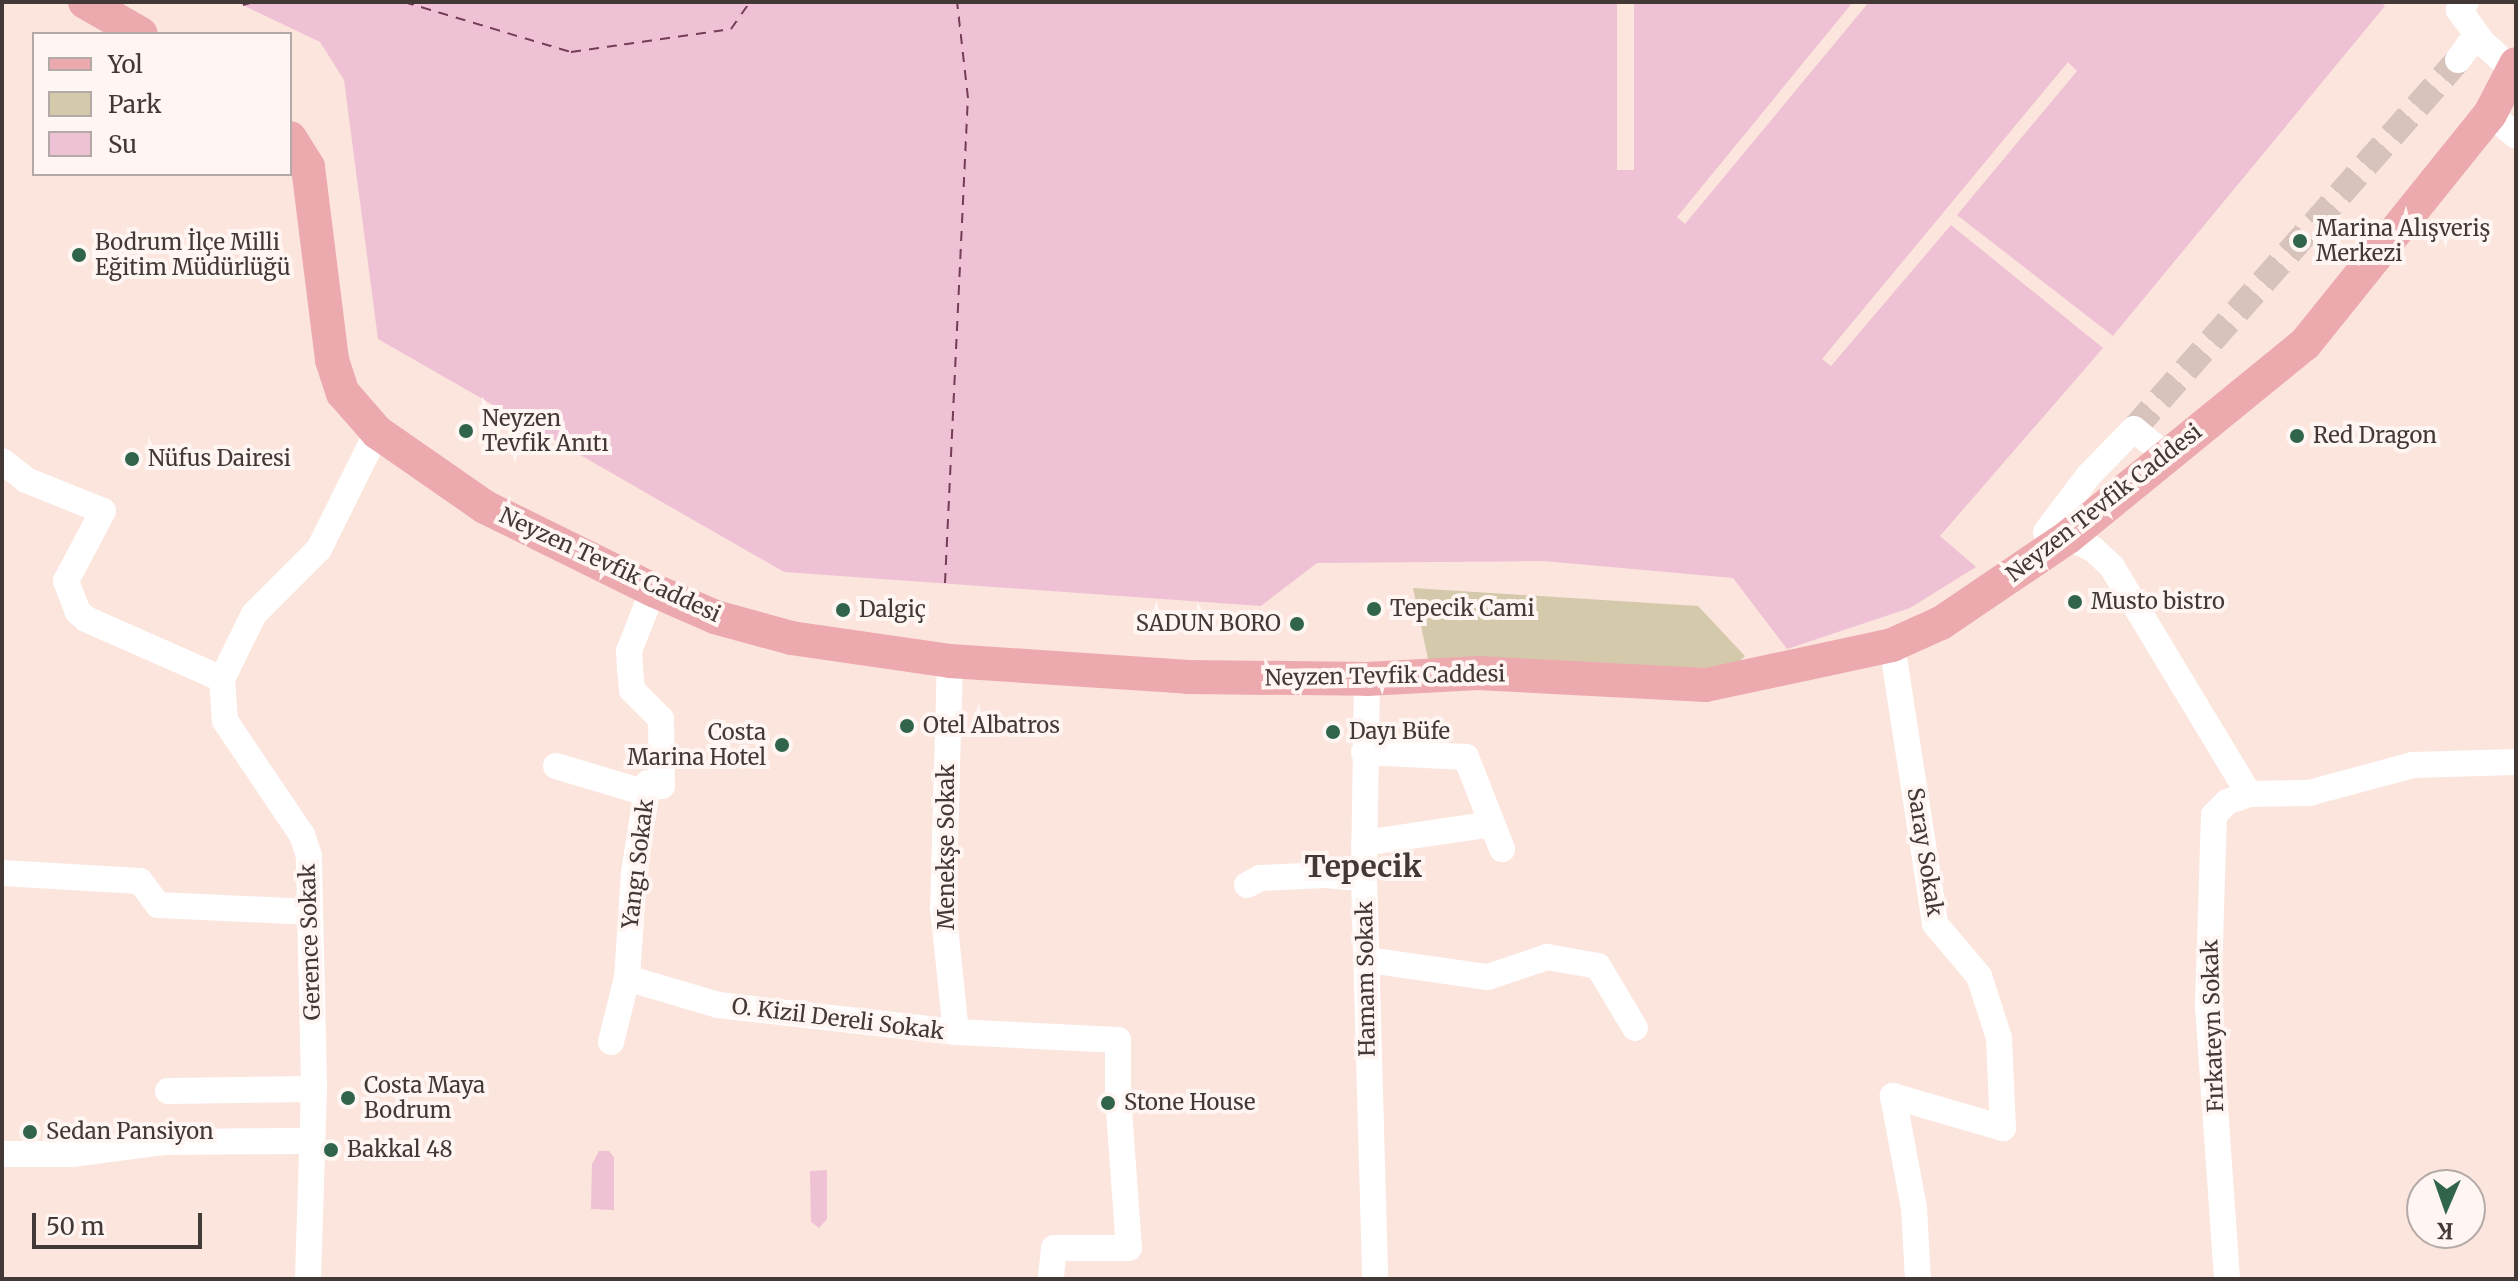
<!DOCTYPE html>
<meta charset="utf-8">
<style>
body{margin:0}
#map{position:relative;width:2518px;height:1281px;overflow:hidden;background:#fce5dd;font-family:Merriweather,serif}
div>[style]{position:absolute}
.green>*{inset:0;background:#d5c9ac}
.water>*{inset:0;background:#efc1d4}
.pier>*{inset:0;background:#fce5dd;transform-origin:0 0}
.ferry>*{height:2px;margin-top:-1px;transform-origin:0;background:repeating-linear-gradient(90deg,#753c56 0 10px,transparent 0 18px)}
.minor-tunnel>*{height:26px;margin-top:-13px;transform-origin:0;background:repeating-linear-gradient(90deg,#d7c3bc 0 26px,transparent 0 39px)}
.minor>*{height:26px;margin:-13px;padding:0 13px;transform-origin:13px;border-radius:13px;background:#fff}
.major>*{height:34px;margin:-17px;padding:0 17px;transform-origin:17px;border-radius:17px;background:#ecaaaf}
.dots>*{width:22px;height:22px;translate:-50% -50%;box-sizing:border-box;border:4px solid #fff5f2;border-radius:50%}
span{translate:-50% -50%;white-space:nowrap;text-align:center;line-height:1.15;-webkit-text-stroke:8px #fff5f2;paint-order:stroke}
.poi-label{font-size:22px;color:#423936}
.left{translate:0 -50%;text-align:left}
.right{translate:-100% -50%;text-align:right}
.street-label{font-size:22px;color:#423936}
.district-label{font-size:30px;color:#423936;font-weight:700}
.frame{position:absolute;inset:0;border:4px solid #423936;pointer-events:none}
.legend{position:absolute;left:32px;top:32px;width:260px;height:144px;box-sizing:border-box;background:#fff5f2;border:2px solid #b3aaa7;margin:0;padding:10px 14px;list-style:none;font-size:24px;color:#423936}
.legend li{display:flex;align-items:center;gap:16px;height:40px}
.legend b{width:40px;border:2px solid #b3aaa7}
.north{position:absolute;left:2406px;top:1169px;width:80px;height:80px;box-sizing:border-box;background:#fff5f2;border:2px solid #b3aaa7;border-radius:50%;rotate:182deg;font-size:22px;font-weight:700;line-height:32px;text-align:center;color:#423936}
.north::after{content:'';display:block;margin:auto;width:28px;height:36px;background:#30654c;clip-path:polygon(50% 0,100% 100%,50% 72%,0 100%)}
.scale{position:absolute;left:32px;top:1213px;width:170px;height:36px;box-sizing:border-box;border:4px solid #423936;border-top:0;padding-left:10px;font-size:24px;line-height:28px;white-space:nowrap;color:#423936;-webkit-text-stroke:6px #fff5f2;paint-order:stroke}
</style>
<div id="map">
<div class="green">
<div style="clip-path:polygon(1413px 588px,1698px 606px,1745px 656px,1731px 669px,1428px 659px)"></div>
</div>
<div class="water">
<div style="clip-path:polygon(236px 2px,2380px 2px,2385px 6px,2103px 348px,1940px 536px,1976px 567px,1910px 608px,1787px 649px,1733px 578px,1543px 561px,1317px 563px,1261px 606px,784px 572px,378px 339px,344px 80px,320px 42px)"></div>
<div style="clip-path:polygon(599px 1151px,609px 1151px,614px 1157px,614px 1210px,591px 1209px,592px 1164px)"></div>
<div style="clip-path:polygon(827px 1170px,827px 1219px,819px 1228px,811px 1222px,810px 1171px)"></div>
</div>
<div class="pier">
<div style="left:1617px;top:2px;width:17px;height:168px"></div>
<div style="clip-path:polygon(1853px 2px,1869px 2px,1685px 224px,1677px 217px)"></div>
<div style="clip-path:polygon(2068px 62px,2077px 71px,1957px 215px,2113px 336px,2103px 348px,1951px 225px,1831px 366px,1822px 359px)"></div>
</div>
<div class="ferry">
<div style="left:404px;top:2px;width:174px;rotate:16.7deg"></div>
<div style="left:571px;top:52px;width:162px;rotate:-8.2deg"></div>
<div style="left:731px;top:29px;width:33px;rotate:-55deg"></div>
<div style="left:243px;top:5px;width:11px;rotate:-15deg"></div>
<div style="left:945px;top:583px;width:486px;rotate:-87.3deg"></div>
<div style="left:968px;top:98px;width:97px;rotate:-96.5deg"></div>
</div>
<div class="minor-tunnel">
<div style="left:2134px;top:429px;width:491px;rotate:-48.7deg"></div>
</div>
<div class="minor">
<div style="left:2466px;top:2px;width:11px;rotate:131deg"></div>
<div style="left:2459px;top:10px;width:39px;rotate:54deg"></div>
<div style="left:2458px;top:60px;width:19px;rotate:-54deg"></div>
<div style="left:2469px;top:45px;width:13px;rotate:-13deg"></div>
<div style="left:2482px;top:42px;width:31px;rotate:42deg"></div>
<div style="left:2490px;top:114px;width:34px;rotate:40deg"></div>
<div style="left:2px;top:461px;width:31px;rotate:38deg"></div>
<div style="left:26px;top:480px;width:83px;rotate:21.9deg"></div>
<div style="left:103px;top:511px;width:79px;rotate:117.9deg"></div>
<div style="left:66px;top:581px;width:33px;rotate:69deg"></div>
<div style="left:78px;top:612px;width:11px;rotate:41deg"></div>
<div style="left:86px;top:619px;width:149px;rotate:23.8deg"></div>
<div style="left:2046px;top:532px;width:71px;rotate:-53deg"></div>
<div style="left:2089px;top:475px;width:64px;rotate:-45.6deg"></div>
<div style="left:2134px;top:429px;width:34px;rotate:40deg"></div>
<div style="left:2068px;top:537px;width:28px;rotate:26deg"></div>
<div style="left:2093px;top:549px;width:26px;rotate:43deg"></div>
<div style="left:2112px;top:567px;width:265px;rotate:58.9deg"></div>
<div style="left:2249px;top:794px;width:23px;rotate:160deg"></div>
<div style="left:2227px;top:802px;width:18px;rotate:135deg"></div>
<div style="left:2214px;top:815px;width:192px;rotate:91.8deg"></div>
<div style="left:2208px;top:1007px;width:273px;rotate:86deg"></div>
<div style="left:1892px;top:645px;width:282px;rotate:81.2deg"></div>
<div style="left:1935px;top:924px;width:68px;rotate:49.8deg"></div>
<div style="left:1979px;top:976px;width:65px;rotate:72.1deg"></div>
<div style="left:1999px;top:1038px;width:90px;rotate:87.5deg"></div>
<div style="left:2003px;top:1128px;width:115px;rotate:-163.8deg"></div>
<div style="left:1893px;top:1096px;width:114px;rotate:79.4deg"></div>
<div style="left:1914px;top:1208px;width:71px;rotate:86.8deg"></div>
<div style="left:950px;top:661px;width:246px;rotate:91.6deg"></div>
<div style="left:943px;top:907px;width:126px;rotate:84.1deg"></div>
<div style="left:1367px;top:679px;width:199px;rotate:90.9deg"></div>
<div style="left:1364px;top:878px;width:401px;rotate:88.4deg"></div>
<div style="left:1364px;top:752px;width:102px;rotate:2.8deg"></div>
<div style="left:1466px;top:757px;width:99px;rotate:68.6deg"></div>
<div style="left:556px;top:766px;width:94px;rotate:16.7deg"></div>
<div style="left:2249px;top:794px;width:60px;rotate:-1deg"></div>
<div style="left:2309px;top:793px;width:108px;rotate:-15.1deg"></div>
<div style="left:2413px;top:765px;width:103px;rotate:-1.7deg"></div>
<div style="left:1364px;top:843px;width:129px;rotate:-8.4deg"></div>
<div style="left:2px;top:873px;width:138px;rotate:3.3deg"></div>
<div style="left:140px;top:881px;width:30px;rotate:53deg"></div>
<div style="left:158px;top:905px;width:152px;rotate:2.6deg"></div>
<div style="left:1247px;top:885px;width:15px;rotate:-28deg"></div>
<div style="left:1260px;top:878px;width:66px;rotate:-2.6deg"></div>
<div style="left:1326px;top:875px;width:38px;rotate:5deg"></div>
<div style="left:1368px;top:960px;width:121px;rotate:8.1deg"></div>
<div style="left:1488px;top:977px;width:62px;rotate:-18.7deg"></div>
<div style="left:1547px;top:957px;width:52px;rotate:10deg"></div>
<div style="left:1598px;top:966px;width:72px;rotate:59.2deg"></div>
<div style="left:627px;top:978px;width:105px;rotate:-86.2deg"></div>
<div style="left:634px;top:873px;width:91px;rotate:-81.2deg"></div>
<div style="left:648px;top:783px;width:14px;rotate:12deg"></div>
<div style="left:662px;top:786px;width:67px;rotate:-90.9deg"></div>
<div style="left:661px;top:719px;width:41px;rotate:-135deg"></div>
<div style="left:632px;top:690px;width:21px;rotate:-95deg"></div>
<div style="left:630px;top:669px;width:18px;rotate:-93deg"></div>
<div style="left:629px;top:651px;width:66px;rotate:-68.5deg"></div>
<div style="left:611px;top:1042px;width:66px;rotate:-76deg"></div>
<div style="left:627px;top:978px;width:95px;rotate:16.5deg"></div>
<div style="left:718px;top:1005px;width:240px;rotate:6.5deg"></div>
<div style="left:956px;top:1032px;width:162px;rotate:2.8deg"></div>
<div style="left:1118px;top:1040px;width:56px;rotate:90deg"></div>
<div style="left:1118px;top:1096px;width:152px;rotate:85.9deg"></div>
<div style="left:1129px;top:1248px;width:75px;rotate:180deg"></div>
<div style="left:1054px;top:1248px;width:31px;rotate:96deg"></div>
<div style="left:168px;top:1091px;width:146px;rotate:-0.8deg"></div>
<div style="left:2px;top:1154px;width:70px"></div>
<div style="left:72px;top:1154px;width:92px;rotate:-7.5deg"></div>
<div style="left:163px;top:1142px;width:148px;rotate:-0.4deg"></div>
<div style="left:308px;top:1279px;width:195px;rotate:-88.2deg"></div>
<div style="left:314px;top:1084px;width:228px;rotate:-91.3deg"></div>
<div style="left:309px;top:856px;width:22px;rotate:-108deg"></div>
<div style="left:302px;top:835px;width:138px;rotate:-124deg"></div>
<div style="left:225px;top:721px;width:42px;rotate:-94.1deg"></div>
<div style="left:222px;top:679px;width:72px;rotate:-63.8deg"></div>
<div style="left:254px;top:614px;width:92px;rotate:-45deg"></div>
<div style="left:319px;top:549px;width:131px;rotate:-63.6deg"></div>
</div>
<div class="major">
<div style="left:85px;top:2px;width:64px;rotate:29.7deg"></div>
<div style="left:290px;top:138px;width:34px;rotate:58deg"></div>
<div style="left:308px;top:167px;width:194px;rotate:82.9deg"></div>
<div style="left:332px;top:360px;width:35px;rotate:72deg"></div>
<div style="left:343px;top:393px;width:52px;rotate:48.9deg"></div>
<div style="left:377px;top:432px;width:131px;rotate:34.8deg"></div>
<div style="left:485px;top:507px;width:187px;rotate:26.3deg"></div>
<div style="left:653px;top:590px;width:68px;rotate:23.5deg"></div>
<div style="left:715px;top:617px;width:79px;rotate:15.4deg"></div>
<div style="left:791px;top:638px;width:161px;rotate:8.2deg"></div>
<div style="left:950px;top:661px;width:239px;rotate:3.8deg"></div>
<div style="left:1188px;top:677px;width:179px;rotate:0.6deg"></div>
<div style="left:1367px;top:679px;width:111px;rotate:-3.1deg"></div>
<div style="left:1478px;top:673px;width:228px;rotate:3deg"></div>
<div style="left:1706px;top:685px;width:190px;rotate:-12.1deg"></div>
<div style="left:1892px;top:645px;width:54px;rotate:-24.2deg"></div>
<div style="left:1941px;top:623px;width:153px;rotate:-34.1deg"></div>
<div style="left:2068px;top:537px;width:306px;rotate:-39.2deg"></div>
<div style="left:2305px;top:344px;width:295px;rotate:-51.2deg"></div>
<div style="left:2490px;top:114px;width:56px;rotate:-62.5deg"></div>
</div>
<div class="dots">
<div style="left:2300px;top:241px;background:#30654c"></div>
<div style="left:79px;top:255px;background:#30654c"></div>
<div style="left:466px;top:431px;background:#30654c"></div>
<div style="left:2297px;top:436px;background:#30654c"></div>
<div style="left:132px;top:459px;background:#30654c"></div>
<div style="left:2075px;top:602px;background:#30654c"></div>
<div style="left:1374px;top:609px;background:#30654c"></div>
<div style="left:843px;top:610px;background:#30654c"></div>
<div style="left:1297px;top:624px;background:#30654c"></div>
<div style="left:907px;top:726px;background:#30654c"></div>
<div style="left:1333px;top:732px;background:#30654c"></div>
<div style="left:782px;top:745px;background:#30654c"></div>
<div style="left:348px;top:1098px;background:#30654c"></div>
<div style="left:1108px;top:1103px;background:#30654c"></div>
<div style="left:30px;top:1132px;background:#30654c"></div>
<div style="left:331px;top:1150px;background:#30654c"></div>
</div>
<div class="poi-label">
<span class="left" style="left:2316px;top:241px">Marina Alışveriş<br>Merkezi</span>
<span class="left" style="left:95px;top:255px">Bodrum İlçe Milli<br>Eğitim Müdürlüğü</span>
<span class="left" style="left:482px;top:431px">Neyzen<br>Tevfik Anıtı</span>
<span class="left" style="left:2313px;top:436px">Red Dragon</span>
<span class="left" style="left:148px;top:459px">Nüfus Dairesi</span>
<span class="left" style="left:2091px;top:602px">Musto bistro</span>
<span class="left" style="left:1390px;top:609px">Tepecik Cami</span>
<span class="left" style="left:859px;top:610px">Dalgiç</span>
<span class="right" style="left:1281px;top:624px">SADUN BORO</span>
<span class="left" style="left:923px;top:726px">Otel Albatros</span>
<span class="right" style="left:766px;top:745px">Costa<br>Marina Hotel</span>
<span class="left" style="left:1349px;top:732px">Dayı Büfe</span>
<span class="left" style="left:364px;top:1098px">Costa Maya<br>Bodrum</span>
<span class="left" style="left:1124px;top:1103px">Stone House</span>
<span class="left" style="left:46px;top:1132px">Sedan Pansiyon</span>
<span class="left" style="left:347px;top:1150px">Bakkal 48</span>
</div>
<div class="street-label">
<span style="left:2104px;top:503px;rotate:-38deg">Neyzen Tevfik Caddesi</span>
<span style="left:610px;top:565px;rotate:25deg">Neyzen Tevfik Caddesi</span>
<span style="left:1385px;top:676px;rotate:-1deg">Neyzen Tevfik Caddesi</span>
<span style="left:947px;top:847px;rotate:-90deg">Menekşe Sokak</span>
<span style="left:1925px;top:852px;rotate:81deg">Saray Sokak</span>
<span style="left:638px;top:864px;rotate:-83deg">Yangı Sokak</span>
<span style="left:310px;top:942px;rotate:-92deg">Gerence Sokak</span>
<span style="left:1366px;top:979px;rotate:-91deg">Hamam Sokak</span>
<span style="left:838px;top:1019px;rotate:7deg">O. Kizil Dereli Sokak</span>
<span style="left:2213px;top:1026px;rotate:-92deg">Fırkateyn Sokak</span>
</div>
<div class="district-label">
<span style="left:1363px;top:866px">Tepecik</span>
</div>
<div class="frame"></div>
<ul class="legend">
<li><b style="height:10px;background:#ecaaaf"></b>Yol</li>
<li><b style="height:22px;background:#d5c9ac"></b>Park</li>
<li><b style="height:22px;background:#efc1d4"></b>Su</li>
</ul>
<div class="north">K</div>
<div class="scale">50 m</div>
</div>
